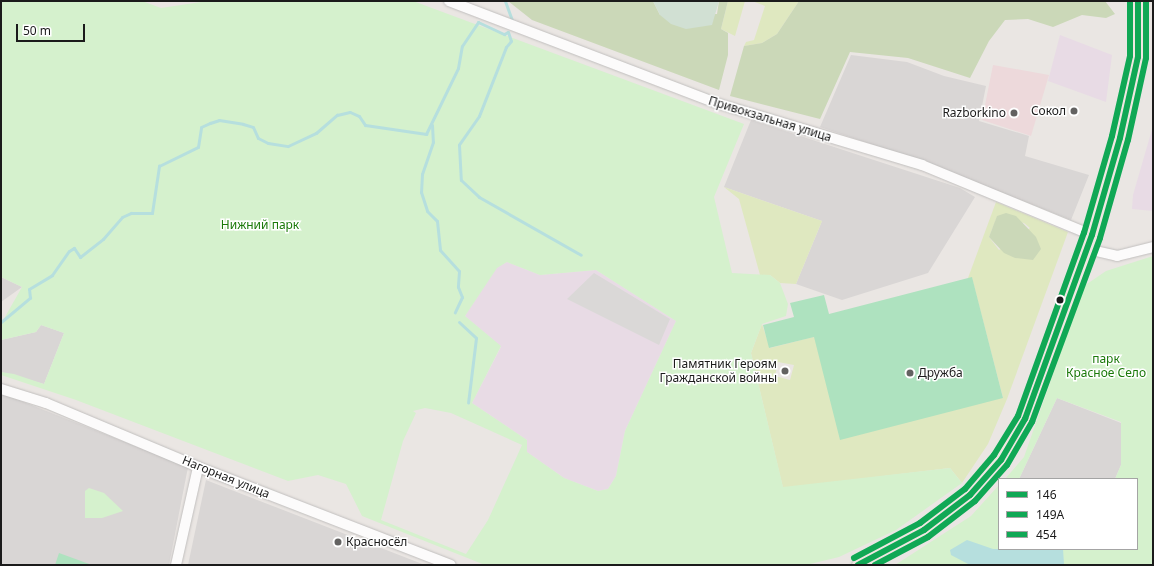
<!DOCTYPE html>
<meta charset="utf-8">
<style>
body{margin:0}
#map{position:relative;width:1154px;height:566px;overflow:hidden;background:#eae6e3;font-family:"Noto Sans",sans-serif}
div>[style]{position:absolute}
.residential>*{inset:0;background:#d9d6d5}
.commercial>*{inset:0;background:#edd9db}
.industrial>*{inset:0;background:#e8dbe5}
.grass>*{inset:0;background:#dfe8c0}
.forest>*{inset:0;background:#cbd8b8}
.wetland>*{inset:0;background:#d1e0d3}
.park>*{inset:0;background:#d5f1cd}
.pitch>*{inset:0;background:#aee2bf}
.parking>*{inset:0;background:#dad8d7}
.water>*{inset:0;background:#b6dfde}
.stream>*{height:3px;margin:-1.5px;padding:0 1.5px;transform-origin:1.5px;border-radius:1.5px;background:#b6dfde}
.roads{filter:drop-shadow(0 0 1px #c1bfbe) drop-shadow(0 0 1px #c1bfbe)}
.minor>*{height:10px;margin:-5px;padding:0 5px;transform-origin:5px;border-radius:5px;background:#fcfbfb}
.major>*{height:12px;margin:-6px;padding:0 6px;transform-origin:6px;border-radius:6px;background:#f0e7e2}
.bus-1>*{height:6px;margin:-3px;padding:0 3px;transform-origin:3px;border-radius:3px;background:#10a855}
.bus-2>*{height:6px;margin:-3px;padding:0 3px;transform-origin:3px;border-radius:3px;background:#10a855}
.bus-3>*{height:6px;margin:-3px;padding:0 3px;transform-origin:3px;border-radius:3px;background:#10a855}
.dots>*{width:11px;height:11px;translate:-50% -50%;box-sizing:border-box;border:2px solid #fff;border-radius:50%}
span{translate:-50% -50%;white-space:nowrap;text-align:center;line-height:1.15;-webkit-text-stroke:3px #fff;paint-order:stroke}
.poi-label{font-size:12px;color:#1b1b1b}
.right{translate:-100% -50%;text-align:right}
.left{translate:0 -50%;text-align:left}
.street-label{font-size:12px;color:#1b1b1b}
.park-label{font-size:12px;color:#1a7909}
.frame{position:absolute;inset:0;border:2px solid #1b1b1b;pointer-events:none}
.legend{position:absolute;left:998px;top:478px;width:140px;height:72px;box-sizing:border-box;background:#fff;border:1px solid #a4a4a4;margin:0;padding:5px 7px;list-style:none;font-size:12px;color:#1b1b1b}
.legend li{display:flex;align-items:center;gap:8px;height:20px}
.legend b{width:20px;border:1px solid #a4a4a4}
.scale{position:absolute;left:16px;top:24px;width:69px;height:18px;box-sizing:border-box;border:2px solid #1b1b1b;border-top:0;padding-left:5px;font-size:12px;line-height:14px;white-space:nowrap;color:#1b1b1b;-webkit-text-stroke:3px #fff;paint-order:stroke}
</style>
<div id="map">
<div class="residential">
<div style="clip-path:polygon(851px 55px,907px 62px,944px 76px,986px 86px,979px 121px,1029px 136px,1025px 156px,1089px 175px,1071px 220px,919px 160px,820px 127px)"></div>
<div style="clip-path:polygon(751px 120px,960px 188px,975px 197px,928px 273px,842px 300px,796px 284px,822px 221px,724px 187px)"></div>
<div style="clip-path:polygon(1px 277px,22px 287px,1px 302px)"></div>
<div style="clip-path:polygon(41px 325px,64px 333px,44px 384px,1px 372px,1px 340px,36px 332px)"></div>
<div style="clip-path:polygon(1px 393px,188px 467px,169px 565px,1px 565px)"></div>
<div style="clip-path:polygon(1057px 398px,1121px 423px,1121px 465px,1115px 479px,1019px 479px)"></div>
<div style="clip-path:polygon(206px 480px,425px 565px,188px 565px)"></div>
</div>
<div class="commercial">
<div style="clip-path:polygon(993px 65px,1049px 75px,1031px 136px,982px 120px)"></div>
</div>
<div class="industrial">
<div style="clip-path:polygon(1060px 35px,1112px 55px,1106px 102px,1048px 81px)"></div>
<div style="clip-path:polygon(1153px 126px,1153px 211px,1132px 209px,1133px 195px)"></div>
<div style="clip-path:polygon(507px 262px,540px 275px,596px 270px,676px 321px,625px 431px,616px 476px,608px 489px,598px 491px,564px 478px,527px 452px,527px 440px,472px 403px,501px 347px,465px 316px,497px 267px)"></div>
</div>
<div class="grass">
<div style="clip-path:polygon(728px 1px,745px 1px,735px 36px,721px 29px)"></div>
<div style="clip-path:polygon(752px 1px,799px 1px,777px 34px,762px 43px,744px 46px,746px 42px,754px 40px,765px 6px)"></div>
<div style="clip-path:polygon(724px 187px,822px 221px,796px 284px,780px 283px,770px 275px,760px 275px,739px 199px)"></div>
<div style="clip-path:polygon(evenodd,996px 202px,1068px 232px,1007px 399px,988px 444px,962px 483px,950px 468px,783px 488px,751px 353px,762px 324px,770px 348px,813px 337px,1003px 398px,972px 278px,968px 278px,996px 202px,997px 217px,1024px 223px,1030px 228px,999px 250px,989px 237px,997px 217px,996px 202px,778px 362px,794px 365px,790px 380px,775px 376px,778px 362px)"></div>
</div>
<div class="forest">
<div style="clip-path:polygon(508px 1px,653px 1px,660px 15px,717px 14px,719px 1px,728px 1px,721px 29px,728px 33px,728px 55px,719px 90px,532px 20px)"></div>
<div style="clip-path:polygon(799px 1px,1105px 1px,1115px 14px,1106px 18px,1082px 15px,1053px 27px,1028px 19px,1005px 20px,989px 41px,970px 78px,908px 58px,850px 52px,820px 119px,730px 96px,744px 46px,762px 43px,777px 34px)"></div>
<div style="clip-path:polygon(1006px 213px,1016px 216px,1036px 237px,1041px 249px,1033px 260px,1015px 258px,1004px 253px,989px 237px,997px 216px)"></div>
</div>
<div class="wetland">
<div style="clip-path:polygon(653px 1px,719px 1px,712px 25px,686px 29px,671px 24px,660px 15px)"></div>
</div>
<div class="park">
<div style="clip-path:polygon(evenodd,1px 1px,142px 1px,161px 8px,208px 1px,413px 1px,744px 124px,714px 197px,732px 273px,770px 275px,780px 283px,788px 304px,786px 316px,762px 324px,751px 353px,783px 487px,950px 468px,962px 483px,896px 530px,839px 557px,806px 565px,485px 565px,362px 516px,346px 484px,318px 475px,288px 481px,76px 400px,1px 375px,1px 372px,14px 374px,44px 384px,64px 333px,41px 325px,36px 332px,1px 340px,1px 324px,22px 287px,1px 277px,1px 1px,507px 262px,540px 275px,596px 270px,676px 321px,625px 431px,616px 476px,608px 489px,598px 491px,564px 478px,527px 452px,527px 440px,472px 403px,501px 346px,465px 316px,497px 268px,507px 262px,1px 1px,425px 408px,451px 413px,522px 445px,488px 520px,466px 554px,381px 520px,403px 441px,416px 413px,413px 411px,425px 408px)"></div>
<div style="clip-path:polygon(1153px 256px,1153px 565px,895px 565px,971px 516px,999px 485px,999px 549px,1137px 549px,1137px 479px,1115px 479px,1121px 465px,1121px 422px,1057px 398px,1019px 479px,1005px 479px,1024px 457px,1084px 286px,1106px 271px)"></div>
<div style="clip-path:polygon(89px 488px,104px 493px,123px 511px,102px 518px,85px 518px,85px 491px)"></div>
</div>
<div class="pitch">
<div style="clip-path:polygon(972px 277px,1003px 398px,840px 440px,814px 337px,769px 348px,763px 325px,794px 317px,790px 303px,824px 295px,829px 314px)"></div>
<div style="clip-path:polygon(59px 553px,92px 565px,55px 565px)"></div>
</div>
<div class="parking">
<div style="clip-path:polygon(594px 273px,670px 319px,659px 345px,567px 299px)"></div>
</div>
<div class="water">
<div style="clip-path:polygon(967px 540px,993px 549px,1063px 549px,1064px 564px,970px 565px,951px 555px,950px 550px)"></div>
</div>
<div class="stream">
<div style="left:505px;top:1px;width:20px;rotate:70deg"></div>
<div style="left:432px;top:125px;width:17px;rotate:87deg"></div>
<div style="left:433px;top:142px;width:34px;rotate:109deg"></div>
<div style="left:422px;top:174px;width:18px;rotate:93deg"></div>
<div style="left:421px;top:192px;width:20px;rotate:72deg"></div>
<div style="left:427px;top:211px;width:14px;rotate:45deg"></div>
<div style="left:437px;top:221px;width:29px;rotate:84deg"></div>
<div style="left:440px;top:250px;width:28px;rotate:48deg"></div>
<div style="left:459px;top:271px;width:16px;rotate:94deg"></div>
<div style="left:458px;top:287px;width:11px;rotate:68deg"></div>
<div style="left:462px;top:297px;width:17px;rotate:115deg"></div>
<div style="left:1px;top:322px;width:38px;rotate:-40deg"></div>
<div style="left:30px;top:298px;width:9px;rotate:-96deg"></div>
<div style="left:29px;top:289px;width:27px;rotate:-31deg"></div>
<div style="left:52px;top:275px;width:29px;rotate:-55deg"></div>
<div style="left:69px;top:251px;width:6px;rotate:-31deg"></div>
<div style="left:74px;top:248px;width:11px;rotate:56deg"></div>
<div style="left:80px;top:257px;width:29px;rotate:-38deg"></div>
<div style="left:103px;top:239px;width:29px;rotate:-49deg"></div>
<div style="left:122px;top:217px;width:10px;rotate:-24deg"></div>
<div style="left:131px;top:213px;width:21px"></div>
<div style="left:152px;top:213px;width:48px;rotate:-81.5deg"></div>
<div style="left:159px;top:166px;width:43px;rotate:-26deg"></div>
<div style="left:198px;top:147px;width:20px;rotate:-81deg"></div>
<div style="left:201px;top:127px;width:10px;rotate:-24deg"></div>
<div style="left:210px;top:123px;width:9px;rotate:-18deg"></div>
<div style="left:219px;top:120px;width:24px;rotate:9deg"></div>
<div style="left:243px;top:124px;width:10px;rotate:17deg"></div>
<div style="left:253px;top:127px;width:12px;rotate:66deg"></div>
<div style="left:258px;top:138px;width:11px;rotate:27deg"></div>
<div style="left:268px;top:143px;width:20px;rotate:9deg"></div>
<div style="left:288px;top:146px;width:31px;rotate:-25deg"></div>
<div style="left:316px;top:133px;width:28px;rotate:-41deg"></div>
<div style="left:337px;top:115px;width:13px;rotate:-13deg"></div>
<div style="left:350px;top:112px;width:10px;rotate:24deg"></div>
<div style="left:359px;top:116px;width:11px;rotate:56deg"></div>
<div style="left:365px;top:125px;width:62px;rotate:8.4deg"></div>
<div style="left:426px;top:134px;width:73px;rotate:-64.1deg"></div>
<div style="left:458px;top:68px;width:22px;rotate:-80deg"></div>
<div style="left:462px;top:46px;width:29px;rotate:-56deg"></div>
<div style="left:478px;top:22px;width:29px;rotate:25deg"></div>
<div style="left:504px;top:34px;width:4px;rotate:-27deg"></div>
<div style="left:508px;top:32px;width:9px;rotate:72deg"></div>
<div style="left:511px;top:41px;width:8px;rotate:130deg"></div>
<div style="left:506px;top:47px;width:74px;rotate:111.4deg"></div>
<div style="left:479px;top:116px;width:35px;rotate:125deg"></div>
<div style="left:459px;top:145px;width:35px;rotate:87deg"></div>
<div style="left:461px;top:180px;width:25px;rotate:43deg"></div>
<div style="left:479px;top:197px;width:117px;rotate:29.6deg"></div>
<div style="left:459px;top:322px;width:23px;rotate:43deg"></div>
<div style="left:476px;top:338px;width:65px;rotate:97deg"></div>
</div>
<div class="roads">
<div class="minor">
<div style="left:449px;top:1px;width:289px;rotate:20.9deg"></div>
<div style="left:719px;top:104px;width:212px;rotate:16.7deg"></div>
<div style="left:922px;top:165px;width:184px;rotate:22.4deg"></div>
<div style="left:1087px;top:249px;width:31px;rotate:13deg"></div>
<div style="left:1117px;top:256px;width:37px;rotate:-14deg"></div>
<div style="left:1px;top:389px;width:47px;rotate:17.3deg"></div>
<div style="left:46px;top:403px;width:165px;rotate:22.8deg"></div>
<div style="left:198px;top:467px;width:271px;rotate:21.2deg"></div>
<div style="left:176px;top:565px;width:100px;rotate:-77.3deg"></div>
</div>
<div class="major">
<div style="left:858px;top:565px;width:75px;rotate:-27.9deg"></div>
<div style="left:924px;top:530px;width:58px;rotate:-37.3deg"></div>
<div style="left:970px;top:495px;width:47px;rotate:-48.5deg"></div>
<div style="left:1001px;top:460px;width:48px;rotate:-59.7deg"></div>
<div style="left:1025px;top:419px;width:196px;rotate:-70deg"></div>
<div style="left:1092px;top:235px;width:101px;rotate:-73.9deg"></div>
<div style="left:1120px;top:138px;width:83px;rotate:-77.5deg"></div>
<div style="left:1138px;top:57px;width:56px;rotate:-90deg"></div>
</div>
</div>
<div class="bus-1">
<div style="left:858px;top:565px;width:75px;rotate:-27.9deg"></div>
<div style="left:924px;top:530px;width:58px;rotate:-37.3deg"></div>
<div style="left:970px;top:495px;width:47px;rotate:-48.5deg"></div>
<div style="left:1001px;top:460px;width:48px;rotate:-59.7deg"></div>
<div style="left:1025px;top:419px;width:196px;rotate:-70deg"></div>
<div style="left:1092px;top:235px;width:101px;rotate:-73.9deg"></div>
<div style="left:1120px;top:138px;width:83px;rotate:-77.5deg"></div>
<div style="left:1138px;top:57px;width:56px;rotate:-90deg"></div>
</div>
<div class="bus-2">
<div style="left:875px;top:565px;width:60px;rotate:-27.8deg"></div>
<div style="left:928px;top:537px;width:59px;rotate:-37.5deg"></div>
<div style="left:975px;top:501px;width:48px;rotate:-48.4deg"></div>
<div style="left:1007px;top:465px;width:50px;rotate:-59.8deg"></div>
<div style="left:1032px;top:422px;width:196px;rotate:-69.7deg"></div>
<div style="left:1100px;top:238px;width:102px;rotate:-74.1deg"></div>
<div style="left:1128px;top:140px;width:84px;rotate:-77.6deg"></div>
<div style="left:1146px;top:58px;width:57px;rotate:-90deg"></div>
</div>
<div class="bus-3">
<div style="left:854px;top:558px;width:75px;rotate:-27.9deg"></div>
<div style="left:920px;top:523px;width:56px;rotate:-37.1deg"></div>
<div style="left:965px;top:489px;width:45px;rotate:-49.5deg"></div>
<div style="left:994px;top:455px;width:46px;rotate:-58.4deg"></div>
<div style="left:1018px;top:416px;width:195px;rotate:-70.2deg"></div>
<div style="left:1084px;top:233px;width:101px;rotate:-73.9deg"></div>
<div style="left:1112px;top:136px;width:82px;rotate:-77.3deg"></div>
<div style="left:1130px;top:56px;width:55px;rotate:-90deg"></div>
</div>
<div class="dots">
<div style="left:1074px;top:111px;background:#636261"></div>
<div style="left:1014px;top:113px;background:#636261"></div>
<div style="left:1060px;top:300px;background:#1b1b1b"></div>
<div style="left:785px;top:371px;background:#636261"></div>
<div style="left:910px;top:373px;background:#636261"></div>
<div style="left:338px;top:542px;background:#636261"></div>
</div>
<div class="poi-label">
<span class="right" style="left:1066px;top:111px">Сокол</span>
<span class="right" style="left:1006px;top:113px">Razborkino</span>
<span class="right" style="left:777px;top:371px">Памятник Героям<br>Гражданской войны</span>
<span class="left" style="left:918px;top:373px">Дружба</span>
<span class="left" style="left:346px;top:542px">Красносёл</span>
</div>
<div class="street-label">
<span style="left:770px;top:119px;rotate:17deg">Привокзальная улица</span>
<span style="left:226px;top:477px;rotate:22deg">Нагорная улица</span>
</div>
<div class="park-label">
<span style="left:260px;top:225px">Нижний парк</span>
<span style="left:1106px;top:366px">парк<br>Красное Село</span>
</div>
<div class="frame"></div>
<ul class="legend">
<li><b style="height:5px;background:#10a855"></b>146</li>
<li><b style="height:5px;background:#10a855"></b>149А</li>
<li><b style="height:5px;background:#10a855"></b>454</li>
</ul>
<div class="scale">50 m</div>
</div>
